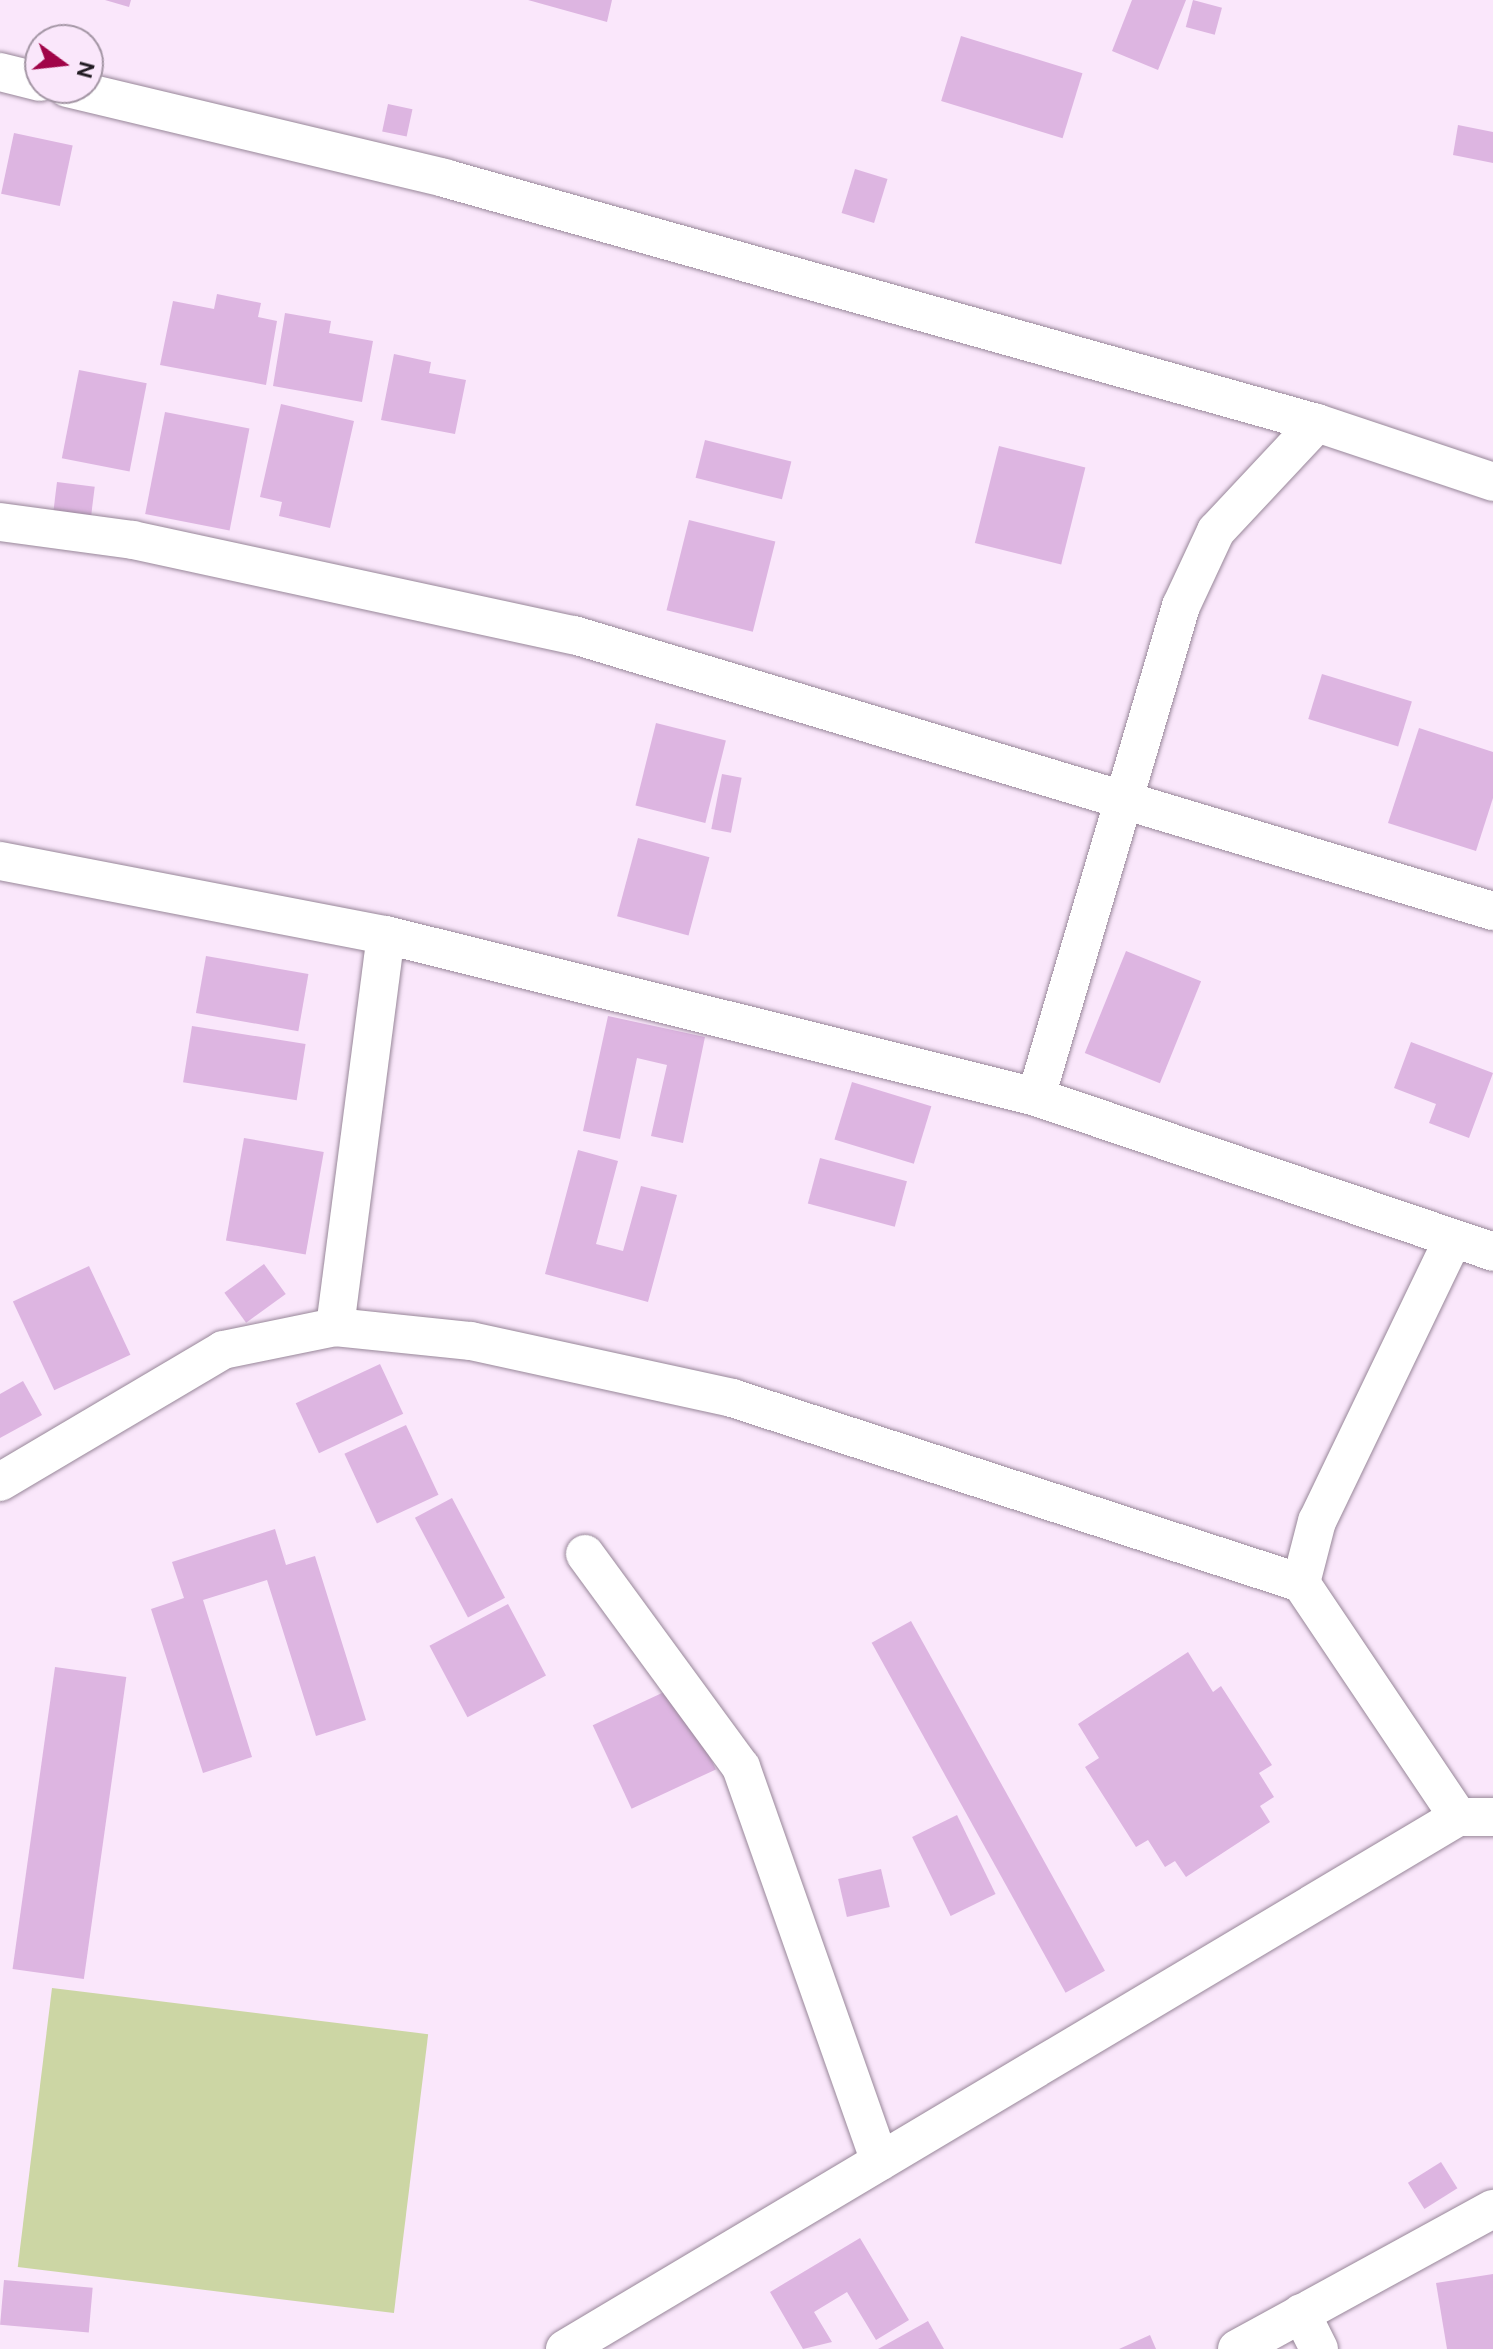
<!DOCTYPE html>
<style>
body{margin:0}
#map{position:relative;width:1493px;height:2349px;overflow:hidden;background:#fae7fb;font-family:"DM Sans",sans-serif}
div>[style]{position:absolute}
.green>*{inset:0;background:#ccd6a4;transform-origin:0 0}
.building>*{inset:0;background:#ddb5e1;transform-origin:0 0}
.roads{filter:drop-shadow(0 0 2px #988799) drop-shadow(0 0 2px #988799)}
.street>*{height:38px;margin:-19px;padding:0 19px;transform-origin:19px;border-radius:19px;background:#fff}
span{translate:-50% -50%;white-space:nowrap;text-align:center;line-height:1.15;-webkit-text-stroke:8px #fae7fb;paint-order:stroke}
.north{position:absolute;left:24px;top:24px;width:80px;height:80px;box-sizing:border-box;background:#fae7fb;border:2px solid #a496a5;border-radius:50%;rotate:105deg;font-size:22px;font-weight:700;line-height:32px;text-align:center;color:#221c23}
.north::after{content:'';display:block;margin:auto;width:28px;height:36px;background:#a00548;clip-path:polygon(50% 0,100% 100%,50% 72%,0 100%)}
</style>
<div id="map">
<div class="green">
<div style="left:52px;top:1988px;width:379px;height:281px;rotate:7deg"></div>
</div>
<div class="building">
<div style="clip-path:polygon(105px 0,131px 0,129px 7px)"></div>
<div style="clip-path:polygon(528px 0,612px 0,607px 22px)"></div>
<div style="clip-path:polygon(1132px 0,1186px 0,1158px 70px,1112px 51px)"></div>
<div style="left:1193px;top:0;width:30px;height:28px;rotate:15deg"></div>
<div style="left:961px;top:36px;width:127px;height:68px;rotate:17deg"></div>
<div style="left:388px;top:104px;width:25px;height:28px;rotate:12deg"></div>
<div style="clip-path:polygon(1458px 125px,1493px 132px,1493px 163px,1453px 155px)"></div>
<div style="left:14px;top:133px;width:60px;height:62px;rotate:12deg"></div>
<div style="left:855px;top:169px;width:34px;height:46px;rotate:17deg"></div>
<div style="clip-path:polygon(217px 294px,261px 303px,258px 317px,277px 321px,266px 385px,160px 365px,173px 301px,214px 309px)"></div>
<div style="clip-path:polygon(285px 313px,331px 321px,329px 333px,373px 341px,362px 402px,273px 386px)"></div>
<div style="clip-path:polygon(394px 354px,431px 362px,429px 373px,466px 380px,455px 434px,381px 420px)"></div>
<div style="left:79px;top:370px;width:69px;height:90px;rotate:11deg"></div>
<div style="clip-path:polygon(281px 404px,354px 421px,330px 528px,279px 516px,282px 502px,260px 497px)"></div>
<div style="left:165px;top:412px;width:86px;height:104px;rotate:11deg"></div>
<div style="left:705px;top:440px;width:89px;height:39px;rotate:14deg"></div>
<div style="left:999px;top:446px;width:89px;height:100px;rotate:14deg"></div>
<div style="left:57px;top:482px;width:38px;height:32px;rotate:7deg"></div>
<div style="left:689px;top:520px;width:89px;height:93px;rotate:14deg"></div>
<div style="left:1322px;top:674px;width:94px;height:47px;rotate:17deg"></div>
<div style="left:656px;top:723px;width:72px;height:85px;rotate:14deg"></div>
<div style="clip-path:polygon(1419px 728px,1493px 752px,1493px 798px,1476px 851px,1388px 823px)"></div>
<div style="left:722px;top:774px;width:20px;height:56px;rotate:11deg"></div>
<div style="left:638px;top:838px;width:74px;height:81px;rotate:15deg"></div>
<div style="left:1126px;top:951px;width:81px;height:110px;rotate:22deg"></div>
<div style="left:206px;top:956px;width:104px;height:58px;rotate:10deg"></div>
<div style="clip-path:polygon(608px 1016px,705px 1037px,683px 1143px,651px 1136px,667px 1065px,637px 1058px,620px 1139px,583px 1131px)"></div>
<div style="left:192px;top:1026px;width:115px;height:57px;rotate:9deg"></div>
<div style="clip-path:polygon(1411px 1042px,1493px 1073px,1469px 1138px,1429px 1123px,1436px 1104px,1394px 1088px)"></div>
<div style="left:852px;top:1082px;width:83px;height:60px;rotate:17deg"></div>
<div style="left:244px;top:1138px;width:81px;height:104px;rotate:10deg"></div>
<div style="clip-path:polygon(578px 1150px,618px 1161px,596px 1244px,623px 1251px,641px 1186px,677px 1195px,648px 1302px,545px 1274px)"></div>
<div style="left:820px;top:1158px;width:90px;height:47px;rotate:15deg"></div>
<div style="left:264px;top:1264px;width:37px;height:49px;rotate:54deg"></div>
<div style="left:89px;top:1266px;width:98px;height:84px;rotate:65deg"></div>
<div style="left:380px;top:1364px;width:55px;height:93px;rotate:65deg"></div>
<div style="clip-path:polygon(23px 1381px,42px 1415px,0 1438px,0 1394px)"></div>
<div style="left:406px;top:1425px;width:77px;height:68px;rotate:65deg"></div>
<div style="left:452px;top:1498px;width:113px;height:42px;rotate:62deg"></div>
<div style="clip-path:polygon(275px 1529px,286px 1565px,315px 1556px,366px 1720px,316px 1736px,267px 1580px,203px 1600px,252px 1757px,203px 1773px,151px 1609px,184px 1598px,172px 1562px)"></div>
<div style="left:508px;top:1604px;width:81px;height:89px;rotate:62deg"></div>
<div style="left:911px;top:1621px;width:400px;height:45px;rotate:61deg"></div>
<div style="clip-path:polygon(1188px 1652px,1213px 1692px,1221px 1686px,1272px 1765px,1259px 1773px,1274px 1797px,1260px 1806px,1270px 1822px,1186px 1877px,1175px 1861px,1165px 1867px,1148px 1840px,1136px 1847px,1085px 1767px,1099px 1758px,1078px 1724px)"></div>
<div style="left:55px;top:1667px;width:72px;height:305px;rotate:8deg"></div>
<div style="left:677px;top:1686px;width:92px;height:93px;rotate:65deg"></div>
<div style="left:957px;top:1815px;width:88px;height:50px;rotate:64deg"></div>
<div style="left:881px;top:1869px;width:39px;height:44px;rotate:77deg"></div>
<div style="left:1441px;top:2162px;width:31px;height:39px;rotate:58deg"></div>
<div style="clip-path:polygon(860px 2238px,909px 2320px,876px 2340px,847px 2292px,814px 2312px,832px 2342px,803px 2349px,770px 2292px)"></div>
<div style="clip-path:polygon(1493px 2274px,1493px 2349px,1447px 2349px,1436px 2283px)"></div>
<div style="left:4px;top:2280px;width:89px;height:45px;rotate:5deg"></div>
<div style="clip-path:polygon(928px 2321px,944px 2349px,878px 2349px)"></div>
<div style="clip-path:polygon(1150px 2335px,1156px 2349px,1119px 2349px)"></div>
</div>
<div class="roads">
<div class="street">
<div style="left:0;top:72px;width:41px;rotate:14deg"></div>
<div style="left:67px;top:88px;width:388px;rotate:13.4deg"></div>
<div style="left:444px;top:178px;width:907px;rotate:15.68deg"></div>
<div style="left:1317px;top:423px;width:186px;rotate:18.5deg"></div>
<div style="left:0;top:522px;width:134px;rotate:7.7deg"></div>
<div style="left:133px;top:540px;width:451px;rotate:12.2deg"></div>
<div style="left:574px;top:635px;width:960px;rotate:16.72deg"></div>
<div style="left:0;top:861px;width:393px;rotate:10.9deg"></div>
<div style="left:386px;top:935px;width:670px;rotate:13.99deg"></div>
<div style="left:1036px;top:1097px;width:483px;rotate:18.7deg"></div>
<div style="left:1036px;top:1097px;width:512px;rotate:-73.55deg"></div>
<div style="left:1181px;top:606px;width:83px;rotate:-65deg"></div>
<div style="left:1216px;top:531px;width:148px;rotate:-46.9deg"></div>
<div style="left:1453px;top:1239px;width:313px;rotate:115.7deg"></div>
<div style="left:1317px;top:1521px;width:64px;rotate:104.5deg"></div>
<div style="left:1301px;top:1583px;width:282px;rotate:56.1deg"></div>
<div style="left:335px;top:1327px;width:395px;rotate:-82.6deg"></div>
<div style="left:0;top:1482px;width:259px;rotate:-30.6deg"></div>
<div style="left:223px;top:1350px;width:114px;rotate:-11.6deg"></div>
<div style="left:335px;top:1327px;width:137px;rotate:5.9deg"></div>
<div style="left:471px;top:1341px;width:267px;rotate:12.3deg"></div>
<div style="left:732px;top:1398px;width:598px;rotate:18.01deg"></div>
<div style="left:585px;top:1554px;width:264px;rotate:53.8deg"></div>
<div style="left:741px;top:1767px;width:418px;rotate:70.6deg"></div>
<div style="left:1301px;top:2313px;width:40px;rotate:63.4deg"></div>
<div style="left:565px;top:2349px;width:1039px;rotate:-30.78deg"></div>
<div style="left:1458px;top:1817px;width:35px"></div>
<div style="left:1237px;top:2349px;width:292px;rotate:-28.7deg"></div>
</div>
</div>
<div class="north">N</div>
</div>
